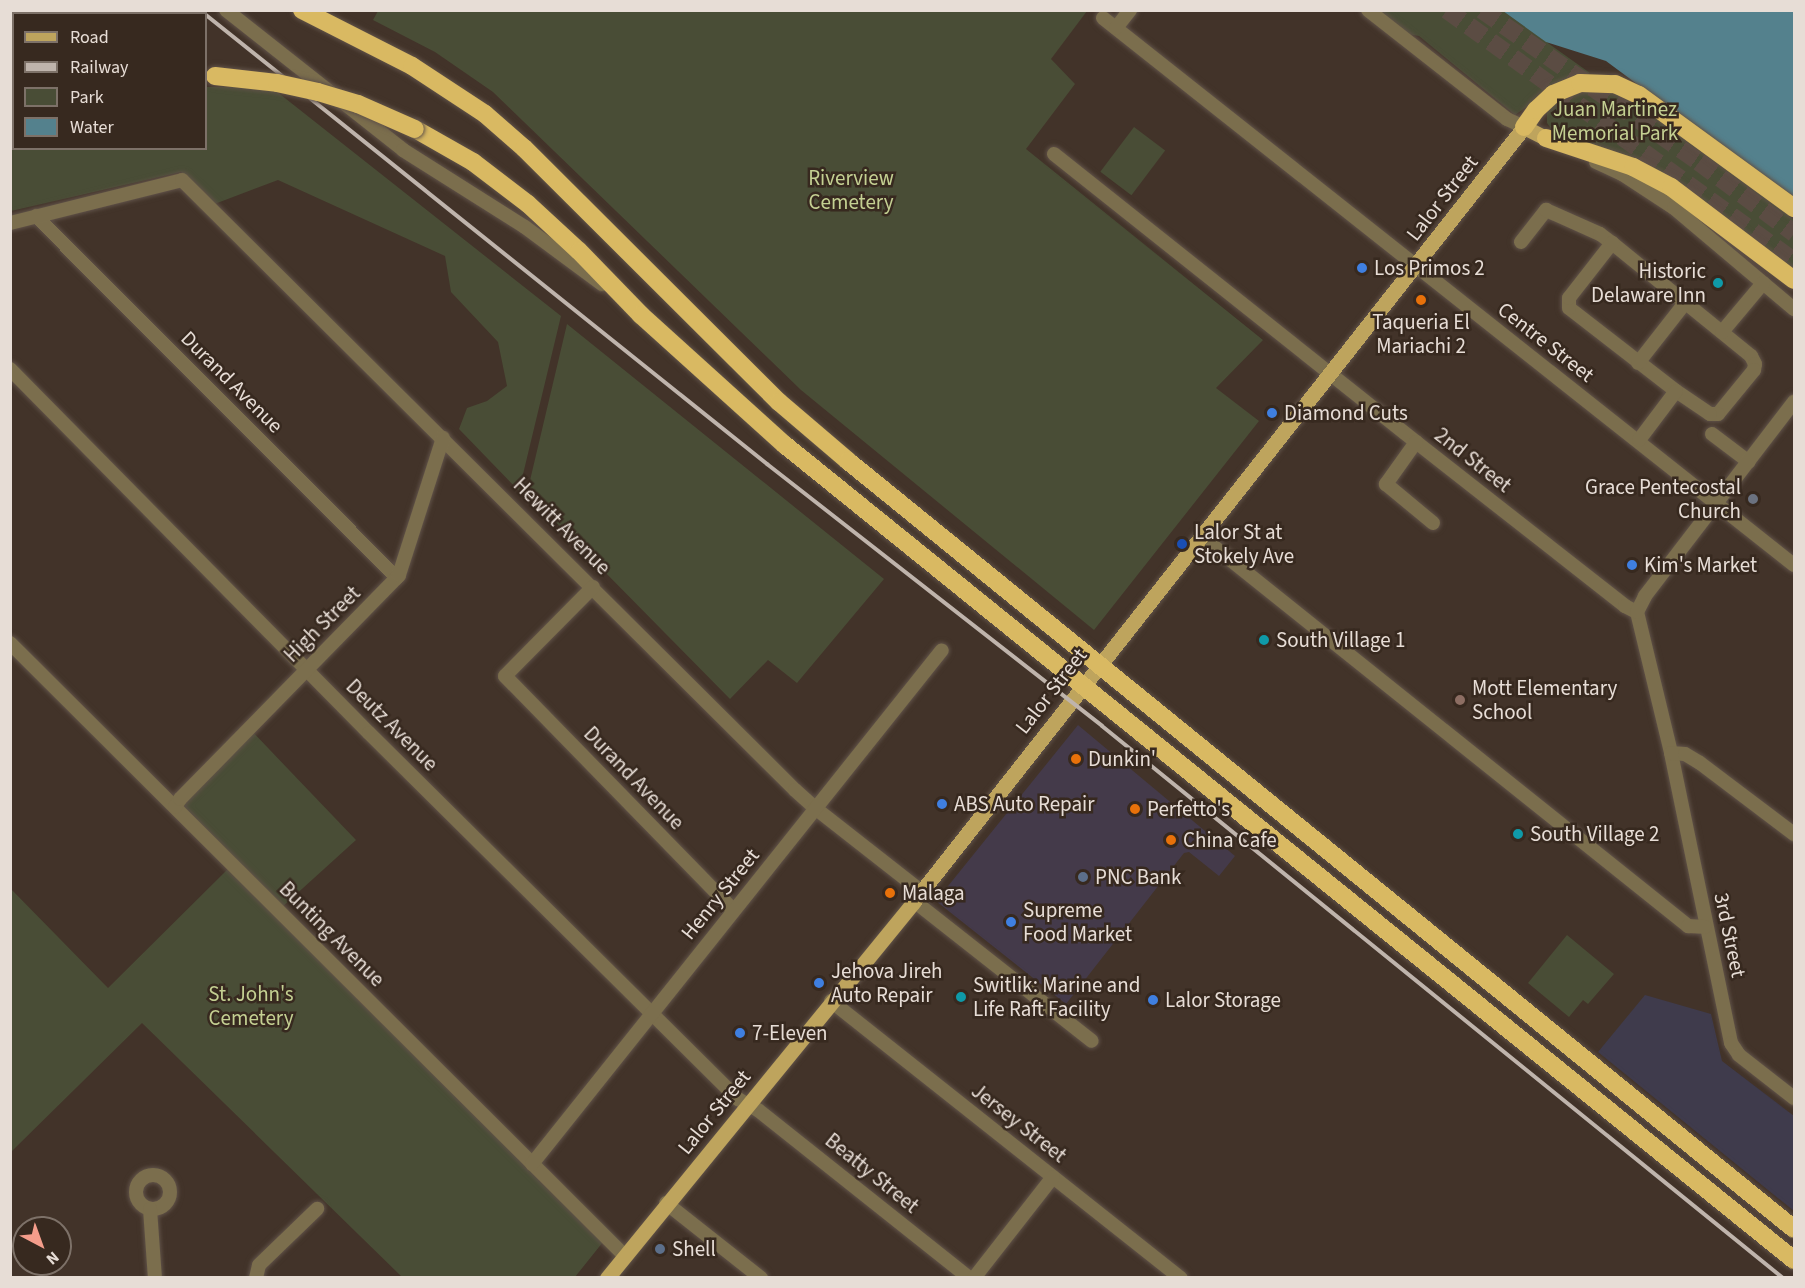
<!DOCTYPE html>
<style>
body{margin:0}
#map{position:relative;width:1805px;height:1288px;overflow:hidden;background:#423329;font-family:"Source Sans 3",sans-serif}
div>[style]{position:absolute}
.commercial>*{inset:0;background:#443a4a}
.industrial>*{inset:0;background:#3f3b4c}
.green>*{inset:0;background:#494d36;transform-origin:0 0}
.water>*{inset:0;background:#54818d}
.highway-tunnel>*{height:18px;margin-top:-9px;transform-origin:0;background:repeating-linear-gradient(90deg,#5b4c43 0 18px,transparent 0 27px)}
.roads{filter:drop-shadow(0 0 2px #605248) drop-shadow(0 0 2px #605248)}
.minor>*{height:14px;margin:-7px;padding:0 7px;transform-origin:7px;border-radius:7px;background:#7b6e4d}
.minor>.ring{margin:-7px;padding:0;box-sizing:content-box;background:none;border:14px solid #7b6e4d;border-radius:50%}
.major>*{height:15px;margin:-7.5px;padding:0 7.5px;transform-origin:7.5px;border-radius:7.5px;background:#bea45d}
.highway>*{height:18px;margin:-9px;padding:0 9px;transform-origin:9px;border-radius:9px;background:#d9b962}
.rail>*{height:4px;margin:-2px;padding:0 2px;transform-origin:2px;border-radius:2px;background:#bfb4ac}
.bridges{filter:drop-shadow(0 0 2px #605248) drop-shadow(0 0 2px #605248)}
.highway-bridge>*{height:18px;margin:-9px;padding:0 9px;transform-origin:9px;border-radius:9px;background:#d9b962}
.dots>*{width:16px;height:16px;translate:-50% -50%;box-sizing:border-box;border:3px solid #37291f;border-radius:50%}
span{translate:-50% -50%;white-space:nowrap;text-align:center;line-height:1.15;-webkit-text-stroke:5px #37291f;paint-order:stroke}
.park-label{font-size:21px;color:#c4d092}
.street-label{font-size:21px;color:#e7ddd6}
.poi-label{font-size:21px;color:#e7ddd6}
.left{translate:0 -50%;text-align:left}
.right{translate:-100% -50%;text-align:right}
.frame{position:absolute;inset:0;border:12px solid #e7ddd6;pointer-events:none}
.legend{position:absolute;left:12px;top:12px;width:195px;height:138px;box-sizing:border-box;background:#37291f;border:2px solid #7d7168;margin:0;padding:8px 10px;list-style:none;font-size:18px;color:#e7ddd6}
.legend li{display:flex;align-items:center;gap:12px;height:30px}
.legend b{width:30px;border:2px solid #7d7168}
.north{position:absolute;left:12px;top:1216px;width:60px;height:60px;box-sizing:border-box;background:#37291f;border:2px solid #7d7168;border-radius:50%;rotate:139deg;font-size:16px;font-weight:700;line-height:24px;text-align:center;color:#e7ddd6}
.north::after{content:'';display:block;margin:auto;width:21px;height:27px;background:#f49d8b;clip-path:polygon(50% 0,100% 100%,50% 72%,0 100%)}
</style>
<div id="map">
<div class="commercial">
<div style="clip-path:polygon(1078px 725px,1235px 856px,1219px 876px,1189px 852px,1184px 853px,1066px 1004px,936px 901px)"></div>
</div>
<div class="industrial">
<div style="clip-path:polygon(1645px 995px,1711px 1014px,1722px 1061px,1794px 1116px,1794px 1211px,1598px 1052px)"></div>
</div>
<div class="green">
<div style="clip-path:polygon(378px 11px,1087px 11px,1051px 59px,1075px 84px,1026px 149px,1263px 340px,1216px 388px,1259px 421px,1094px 630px,801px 390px,493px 92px,435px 52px,373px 20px)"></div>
<div style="clip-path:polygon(1368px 11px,1503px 11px,1590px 73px,1561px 83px,1515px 115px,1419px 36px,1394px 32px)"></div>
<div style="clip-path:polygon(206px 87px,240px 87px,276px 91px,561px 316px,519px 491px,459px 429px,467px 408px,487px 401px,507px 386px,498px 342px,451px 292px,445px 256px,278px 180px,212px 205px,181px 172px,11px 211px,10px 89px,13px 89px,14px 148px,206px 148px)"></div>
<div style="clip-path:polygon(1598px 87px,1648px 104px,1794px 220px,1794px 274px,1712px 211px,1553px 131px,1547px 123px,1547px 111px,1561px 97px)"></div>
<div style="left:1134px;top:127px;width:39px;height:56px;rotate:37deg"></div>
<div style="clip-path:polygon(567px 324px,884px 579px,797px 683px,768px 660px,730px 699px,527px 493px)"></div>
<div style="clip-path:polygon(246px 725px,356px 840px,281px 908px,607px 1237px,575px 1277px,402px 1277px,142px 1023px,11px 1152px,11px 889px,108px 988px,234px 863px,171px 799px)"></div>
<div style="clip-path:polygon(1567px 935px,1614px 974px,1588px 1004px,1583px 1000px,1569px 1017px,1528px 983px)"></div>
</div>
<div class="water">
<div style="clip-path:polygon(1503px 11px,1794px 11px,1794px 201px,1606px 61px,1546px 42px)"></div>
</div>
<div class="highway-tunnel">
<div style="left:1447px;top:10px;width:428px;rotate:35.9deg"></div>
<div style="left:1482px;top:10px;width:265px;rotate:35deg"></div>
<div style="left:1699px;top:162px;width:119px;rotate:36.8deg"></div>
</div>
<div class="roads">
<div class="minor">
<div style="left:226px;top:10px;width:226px;rotate:38.3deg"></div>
<div style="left:403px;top:150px;width:144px;rotate:32.3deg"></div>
<div style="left:525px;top:227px;width:96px;rotate:36.5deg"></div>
<div style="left:1368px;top:10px;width:177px;rotate:38.1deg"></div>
<div style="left:1507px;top:119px;width:19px;rotate:25deg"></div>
<div style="left:1103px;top:18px;width:881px;rotate:38.37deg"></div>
<div style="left:1116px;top:28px;width:23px;rotate:-52deg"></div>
<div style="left:1054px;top:154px;width:463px;rotate:38.5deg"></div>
<div style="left:1416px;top:442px;width:266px;rotate:38.1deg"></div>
<div style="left:1625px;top:606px;width:13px;rotate:27deg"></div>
<div style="left:1637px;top:612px;width:145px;rotate:76.4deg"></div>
<div style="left:1671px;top:753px;width:296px;rotate:78.3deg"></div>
<div style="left:1731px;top:1043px;width:14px;rotate:56deg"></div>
<div style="left:1739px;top:1055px;width:70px;rotate:38deg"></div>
<div style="left:1596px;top:162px;width:29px;rotate:25deg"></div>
<div style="left:1622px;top:174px;width:62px;rotate:33.2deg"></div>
<div style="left:1674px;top:208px;width:157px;rotate:40.1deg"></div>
<div style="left:36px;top:216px;width:511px;rotate:45.08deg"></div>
<div style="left:10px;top:223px;width:177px;rotate:-14deg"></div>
<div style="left:182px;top:180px;width:865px;rotate:44.86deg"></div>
<div style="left:795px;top:790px;width:27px;rotate:42deg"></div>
<div style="left:815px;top:808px;width:135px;rotate:38.1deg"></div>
<div style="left:1521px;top:242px;width:41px;rotate:-52deg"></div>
<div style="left:1546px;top:210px;width:59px;rotate:24deg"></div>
<div style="left:1600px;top:234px;width:15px;rotate:37deg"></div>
<div style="left:1612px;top:243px;width:179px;rotate:39.1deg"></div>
<div style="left:1751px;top:356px;width:9px;rotate:63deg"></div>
<div style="left:1755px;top:364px;width:6px;rotate:99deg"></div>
<div style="left:1754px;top:370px;width:57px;rotate:129.3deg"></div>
<div style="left:1718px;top:414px;width:8px;rotate:180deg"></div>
<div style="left:1710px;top:414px;width:41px;rotate:-145.9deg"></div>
<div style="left:1676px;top:391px;width:135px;rotate:-142.2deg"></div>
<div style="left:1569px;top:308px;width:10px;rotate:-90deg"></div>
<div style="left:1569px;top:298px;width:70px;rotate:-52deg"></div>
<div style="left:1722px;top:332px;width:64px;rotate:-50.1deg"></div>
<div style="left:1638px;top:363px;width:76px;rotate:-51.9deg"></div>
<div style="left:10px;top:369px;width:511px;rotate:45.4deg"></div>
<div style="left:369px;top:733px;width:520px;rotate:44.77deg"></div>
<div style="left:738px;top:1099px;width:23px;rotate:29deg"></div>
<div style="left:758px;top:1110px;width:270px;rotate:38.5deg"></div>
<div style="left:1712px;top:434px;width:46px;rotate:37.1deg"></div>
<div style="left:1639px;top:440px;width:61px;rotate:-52.9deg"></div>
<div style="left:1416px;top:442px;width:52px;rotate:125.5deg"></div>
<div style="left:1386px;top:484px;width:61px;rotate:39.7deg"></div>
<div style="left:1202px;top:537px;width:623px;rotate:38.67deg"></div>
<div style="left:1688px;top:926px;width:17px;rotate:3deg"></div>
<div style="left:593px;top:587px;width:125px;rotate:134.7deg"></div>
<div style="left:505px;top:676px;width:327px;rotate:45.7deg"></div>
<div style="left:1637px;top:612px;width:18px;rotate:-63deg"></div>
<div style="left:1645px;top:596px;width:245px;rotate:-52.5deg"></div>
<div style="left:10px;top:643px;width:867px;rotate:44.91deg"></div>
<div style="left:1671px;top:753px;width:14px;rotate:4deg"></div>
<div style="left:1685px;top:754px;width:17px;rotate:31deg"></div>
<div style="left:1700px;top:763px;width:118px;rotate:37.1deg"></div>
<div style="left:175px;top:807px;width:9px;rotate:-58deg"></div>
<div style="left:180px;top:799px;width:313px;rotate:-45.6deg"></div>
<div style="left:399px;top:575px;width:144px;rotate:-72.2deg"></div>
<div style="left:914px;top:901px;width:226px;rotate:38.2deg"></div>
<div style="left:831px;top:1001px;width:446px;rotate:38.4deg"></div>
<div style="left:532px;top:1164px;width:657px;rotate:-51.42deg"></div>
<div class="ring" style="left:136px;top:1175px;width:20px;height:20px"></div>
<div style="left:666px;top:1203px;width:121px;rotate:38.3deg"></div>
<div style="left:150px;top:1209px;width:69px;rotate:85.9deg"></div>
<div style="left:256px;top:1278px;width:13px;rotate:-77deg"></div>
<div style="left:259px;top:1265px;width:81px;rotate:-44deg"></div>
<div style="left:974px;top:1278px;width:128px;rotate:-52deg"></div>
</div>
<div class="major">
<div style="left:607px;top:1278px;width:486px;rotate:-50.8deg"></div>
<div style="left:914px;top:901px;width:985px;rotate:-51.76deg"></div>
<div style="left:1524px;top:127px;width:25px;rotate:27deg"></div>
</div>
<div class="highway">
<div style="left:302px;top:10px;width:123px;rotate:27deg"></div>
<div style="left:412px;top:66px;width:87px;rotate:33.3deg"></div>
<div style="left:485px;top:114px;width:52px;rotate:41.1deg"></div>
<div style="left:524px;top:148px;width:360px;rotate:44.9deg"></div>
<div style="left:779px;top:402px;width:91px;rotate:40.5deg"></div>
<div style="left:848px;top:461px;width:1218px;rotate:39.07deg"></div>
<div style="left:67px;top:14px;width:7px;rotate:-34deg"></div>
<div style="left:10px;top:39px;width:4px;rotate:-14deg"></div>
<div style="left:10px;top:80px;width:4px"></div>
<div style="left:1524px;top:127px;width:21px;rotate:-55deg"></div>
<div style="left:1536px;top:110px;width:23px;rotate:-43deg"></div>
<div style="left:1553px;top:94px;width:29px;rotate:-22deg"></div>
<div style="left:1580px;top:83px;width:35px;rotate:2deg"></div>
<div style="left:1615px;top:84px;width:26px;rotate:25deg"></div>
<div style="left:1639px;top:95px;width:192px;rotate:36.1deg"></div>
<div style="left:415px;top:129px;width:67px;rotate:29.6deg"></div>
<div style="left:473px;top:162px;width:69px;rotate:37.4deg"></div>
<div style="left:528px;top:204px;width:69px;rotate:42.7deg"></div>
<div style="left:579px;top:251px;width:89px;rotate:45.9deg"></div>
<div style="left:641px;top:315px;width:194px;rotate:42.1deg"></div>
<div style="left:785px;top:445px;width:1297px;rotate:38.93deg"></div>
<div style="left:1546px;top:138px;width:92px;rotate:18.4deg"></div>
<div style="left:1633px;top:167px;width:43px;rotate:27.8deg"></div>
<div style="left:1671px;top:187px;width:154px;rotate:37.1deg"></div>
</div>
</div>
<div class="rail">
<div style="left:186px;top:10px;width:6px;rotate:45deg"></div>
<div style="left:206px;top:15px;width:719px;rotate:38.67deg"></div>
<div style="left:767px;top:464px;width:425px;rotate:38deg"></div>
<div style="left:1102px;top:726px;width:877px;rotate:39.03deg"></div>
</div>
<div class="bridges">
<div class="highway-bridge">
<div style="left:215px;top:76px;width:62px;rotate:6.4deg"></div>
<div style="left:277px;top:83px;width:42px;rotate:12.4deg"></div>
<div style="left:318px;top:92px;width:42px;rotate:16.7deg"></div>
<div style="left:358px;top:104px;width:62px;rotate:23.7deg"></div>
</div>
</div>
<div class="dots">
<div style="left:1362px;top:268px;background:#3f7fe0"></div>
<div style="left:1718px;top:283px;background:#0f9aa8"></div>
<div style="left:1421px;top:300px;background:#e8710a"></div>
<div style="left:1272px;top:413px;background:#3f7fe0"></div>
<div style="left:1753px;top:499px;background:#6b7280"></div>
<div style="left:1182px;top:544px;background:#1a4fb4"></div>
<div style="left:1632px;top:565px;background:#3f7fe0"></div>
<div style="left:1264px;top:640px;background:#0f9aa8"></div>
<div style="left:1460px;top:700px;background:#8d6e63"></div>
<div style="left:1076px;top:759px;background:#e8710a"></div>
<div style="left:942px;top:804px;background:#3f7fe0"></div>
<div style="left:1135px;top:809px;background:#e8710a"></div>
<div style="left:1518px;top:834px;background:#0f9aa8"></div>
<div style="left:1171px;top:840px;background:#e8710a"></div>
<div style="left:1083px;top:877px;background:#5c6f8a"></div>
<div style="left:890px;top:893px;background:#e8710a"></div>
<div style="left:1011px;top:922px;background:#3f7fe0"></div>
<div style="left:819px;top:983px;background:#3f7fe0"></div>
<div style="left:961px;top:997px;background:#0f9aa8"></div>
<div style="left:1153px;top:1000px;background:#3f7fe0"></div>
<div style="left:740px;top:1033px;background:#3f7fe0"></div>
<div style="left:660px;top:1249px;background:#5c6f8a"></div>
</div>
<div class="park-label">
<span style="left:1615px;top:121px">Juan Martinez<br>Memorial Park</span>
<span style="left:851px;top:190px">Riverview<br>Cemetery</span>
<span style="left:251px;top:1006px">St. John's<br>Cemetery</span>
</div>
<div class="street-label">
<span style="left:1442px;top:198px;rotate:-52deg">Lalor Street</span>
<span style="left:1546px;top:342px;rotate:38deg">Centre Street</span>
<span style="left:232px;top:382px;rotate:45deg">Durand Avenue</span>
<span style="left:1473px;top:460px;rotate:38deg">2nd Street</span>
<span style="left:562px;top:526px;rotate:45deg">Hewitt Avenue</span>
<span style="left:322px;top:624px;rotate:-45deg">High Street</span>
<span style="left:1051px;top:691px;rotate:-52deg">Lalor Street</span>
<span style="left:392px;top:725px;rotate:45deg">Deutz Avenue</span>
<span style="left:634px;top:778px;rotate:46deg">Durand Avenue</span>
<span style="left:720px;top:894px;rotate:-51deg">Henry Street</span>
<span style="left:332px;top:934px;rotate:45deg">Bunting Avenue</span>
<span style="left:1730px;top:935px;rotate:78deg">3rd Street</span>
<span style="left:714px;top:1112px;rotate:-51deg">Lalor Street</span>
<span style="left:1019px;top:1123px;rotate:38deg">Jersey Street</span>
<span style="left:872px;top:1173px;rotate:39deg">Beatty Street</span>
</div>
<div class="poi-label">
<span class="left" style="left:1374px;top:268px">Los Primos 2</span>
<span class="right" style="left:1706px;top:283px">Historic<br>Delaware Inn</span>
<span style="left:1421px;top:334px">Taqueria El<br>Mariachi 2</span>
<span class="left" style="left:1284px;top:413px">Diamond Cuts</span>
<span class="right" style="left:1741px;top:499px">Grace Pentecostal<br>Church</span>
<span class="left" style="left:1194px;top:544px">Lalor St at<br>Stokely Ave</span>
<span class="left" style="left:1644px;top:565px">Kim's Market</span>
<span class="left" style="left:1276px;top:640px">South Village 1</span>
<span class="left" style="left:1472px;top:700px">Mott Elementary<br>School</span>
<span class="left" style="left:1088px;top:759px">Dunkin'</span>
<span class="left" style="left:954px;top:804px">ABS Auto Repair</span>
<span class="left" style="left:1147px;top:809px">Perfetto's</span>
<span class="left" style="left:1530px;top:834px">South Village 2</span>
<span class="left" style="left:1183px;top:840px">China Cafe</span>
<span class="left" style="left:1095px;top:877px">PNC Bank</span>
<span class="left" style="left:902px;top:893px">Malaga</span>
<span class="left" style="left:1023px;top:922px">Supreme<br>Food Market</span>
<span class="left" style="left:831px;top:983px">Jehova Jireh<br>Auto Repair</span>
<span class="left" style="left:973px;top:997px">Switlik: Marine and<br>Life Raft Facility</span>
<span class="left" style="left:1165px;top:1000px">Lalor Storage</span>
<span class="left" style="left:752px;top:1033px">7-Eleven</span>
<span class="left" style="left:672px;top:1249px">Shell</span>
</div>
<div class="frame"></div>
<ul class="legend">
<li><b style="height:8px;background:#bea45d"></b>Road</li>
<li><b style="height:8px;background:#bfb4ac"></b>Railway</li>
<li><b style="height:16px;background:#494d36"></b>Park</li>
<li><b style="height:16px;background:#54818d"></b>Water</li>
</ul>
<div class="north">N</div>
</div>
